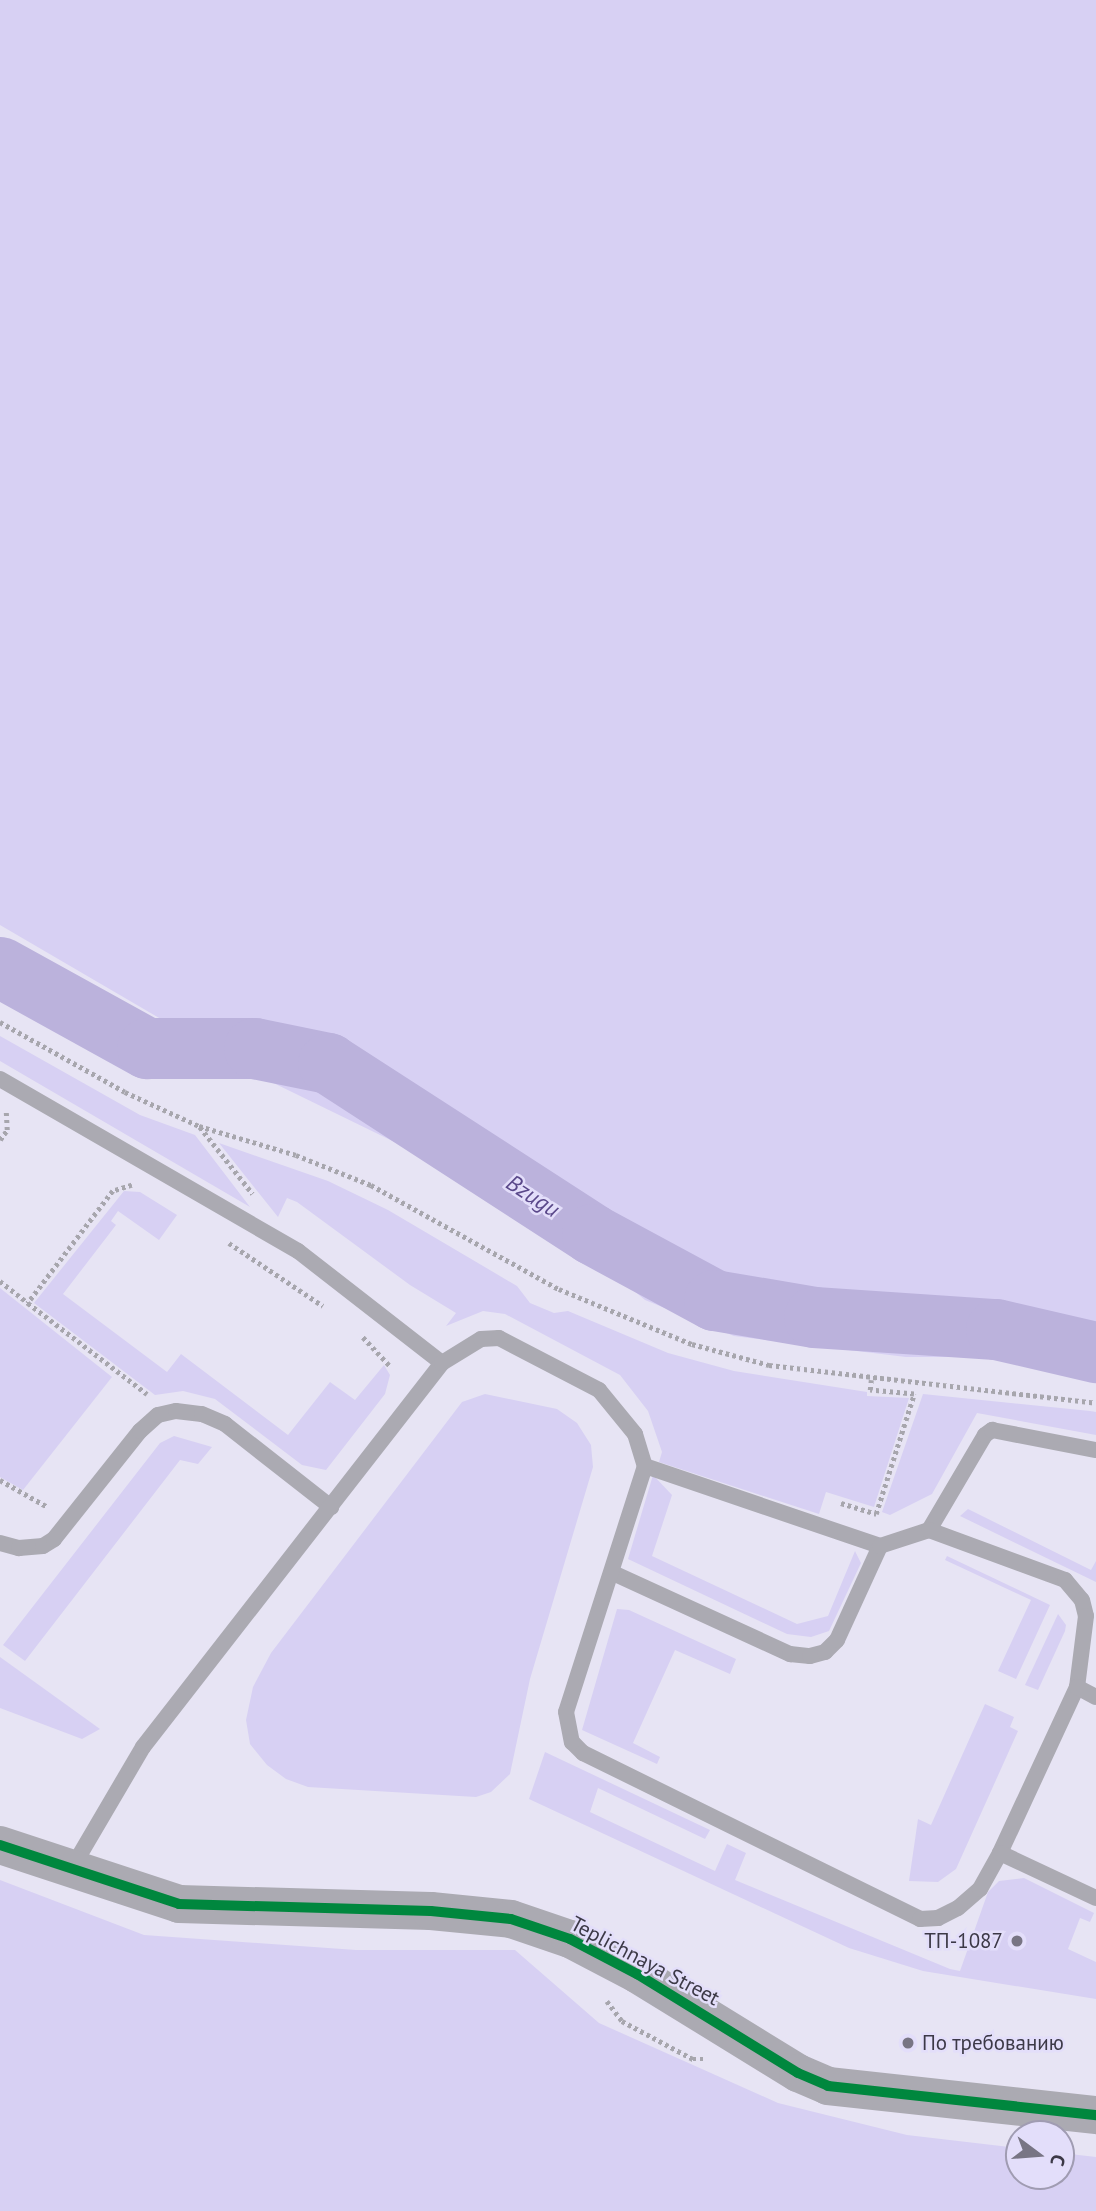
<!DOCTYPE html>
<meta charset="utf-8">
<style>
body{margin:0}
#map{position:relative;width:1096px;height:2211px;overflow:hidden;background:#e7e4f4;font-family:"PT Sans",sans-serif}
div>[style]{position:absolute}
.green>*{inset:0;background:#d7d0f3}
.river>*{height:61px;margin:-30.5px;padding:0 30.5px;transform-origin:30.5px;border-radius:30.5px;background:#bbb2dc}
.path>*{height:4.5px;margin-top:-2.25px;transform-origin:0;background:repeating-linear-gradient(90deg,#a7a6ad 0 3.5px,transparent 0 7px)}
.service>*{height:16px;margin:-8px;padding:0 8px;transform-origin:8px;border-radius:8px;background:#abaab2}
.tertiary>*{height:38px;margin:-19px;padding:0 19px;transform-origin:19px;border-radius:19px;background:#abaab2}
.cycleway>*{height:10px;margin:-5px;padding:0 5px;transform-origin:5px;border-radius:5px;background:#00873e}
.dots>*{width:19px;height:19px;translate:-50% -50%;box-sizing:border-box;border:4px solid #e3defa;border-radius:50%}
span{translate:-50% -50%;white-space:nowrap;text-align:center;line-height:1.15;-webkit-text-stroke:5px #e3defa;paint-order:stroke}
.poi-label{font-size:21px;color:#3c3947}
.right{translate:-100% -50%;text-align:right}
.left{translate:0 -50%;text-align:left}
.street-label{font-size:21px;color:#3c3947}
.water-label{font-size:23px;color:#5a488a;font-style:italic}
.north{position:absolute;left:1005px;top:2120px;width:70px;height:70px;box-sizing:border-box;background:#e3defa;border:2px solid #a09cb2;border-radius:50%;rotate:106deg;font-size:19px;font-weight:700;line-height:28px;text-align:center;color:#3c3947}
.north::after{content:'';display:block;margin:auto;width:24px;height:32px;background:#787584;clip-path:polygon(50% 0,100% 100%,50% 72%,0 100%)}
</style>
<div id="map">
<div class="green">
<div style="clip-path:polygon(0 0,1096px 0,1096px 1375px,987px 1357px,906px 1357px,734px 1336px,645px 1300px,596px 1259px,477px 1193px,417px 1153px,255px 1074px,0 925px)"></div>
<div style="clip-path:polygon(0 1036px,140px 1115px,195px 1135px,250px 1207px,0 1061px)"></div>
<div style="clip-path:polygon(219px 1143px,328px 1181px,388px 1210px,517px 1286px,530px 1303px,554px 1313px,568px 1311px,668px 1353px,734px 1371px,867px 1392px,867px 1396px,909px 1398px,874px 1507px,826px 1492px,819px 1514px,659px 1462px,662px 1452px,648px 1411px,620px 1375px,505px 1314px,483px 1311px,446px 1326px,456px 1313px,410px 1285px,297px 1202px,287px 1198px,278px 1217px)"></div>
<div style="clip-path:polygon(124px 1191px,140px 1192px,177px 1215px,159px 1240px,118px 1211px,111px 1221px,116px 1225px,63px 1294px,167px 1372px,181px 1354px,288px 1435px,330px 1382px,355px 1400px,384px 1365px,390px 1375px,385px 1394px,326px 1470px,302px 1465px,215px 1399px,183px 1391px,155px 1395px,34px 1303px)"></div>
<div style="clip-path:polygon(0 1288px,112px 1377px,23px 1490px,0 1477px)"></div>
<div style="clip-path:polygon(485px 1394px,557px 1409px,577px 1423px,591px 1445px,593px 1467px,530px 1679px,510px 1774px,491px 1792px,476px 1797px,308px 1787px,286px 1779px,267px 1765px,250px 1744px,246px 1720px,253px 1687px,271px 1653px,462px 1402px)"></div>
<div style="clip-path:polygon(923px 1394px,1090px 1411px,1096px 1412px,1096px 1435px,977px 1413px,932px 1494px,890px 1515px,882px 1512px)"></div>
<div style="clip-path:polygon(174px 1436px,212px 1447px,198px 1464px,180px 1460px,25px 1661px,3px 1645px,160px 1443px)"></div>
<div style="clip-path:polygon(653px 1475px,672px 1495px,652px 1556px,797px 1624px,828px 1616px,855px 1551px,861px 1563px,829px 1631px,811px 1637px,787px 1634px,628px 1559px)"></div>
<div style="clip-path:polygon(968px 1509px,1091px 1570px,1096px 1561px,1096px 1582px,960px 1516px)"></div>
<div style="clip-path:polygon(947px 1556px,1050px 1605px,1016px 1679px,998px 1671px,1031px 1600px,945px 1560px)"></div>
<div style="clip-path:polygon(617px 1609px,629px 1610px,736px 1659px,730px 1674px,675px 1650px,633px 1743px,660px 1757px,657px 1764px,582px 1730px)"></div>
<div style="clip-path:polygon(1058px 1614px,1066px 1625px,1065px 1631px,1038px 1690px,1025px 1685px)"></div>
<div style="clip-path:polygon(0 1657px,100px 1729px,82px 1739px,0 1708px)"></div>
<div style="clip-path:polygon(985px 1704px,1014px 1717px,1010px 1727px,1018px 1731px,956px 1869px,938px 1882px,909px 1881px,918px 1819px,931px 1825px)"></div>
<div style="clip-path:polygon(545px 1752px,710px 1830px,705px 1839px,598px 1788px,590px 1812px,715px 1871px,727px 1844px,746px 1853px,735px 1880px,950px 1969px,960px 1971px,988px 1892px,999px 1881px,1024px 1878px,1094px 1913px,1090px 1922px,1080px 1918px,1068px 1949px,1096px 1962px,1096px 1999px,923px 1971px,849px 1948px,529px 1799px)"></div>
<div style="clip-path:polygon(0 1880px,144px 1935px,356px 1950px,515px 1950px,599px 2023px,778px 2103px,907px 2135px,1019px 2148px,1019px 2176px,1061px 2176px,1061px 2153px,1096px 2157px,1096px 2211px,0 2211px)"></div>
</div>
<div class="river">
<div style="left:0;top:967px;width:168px;rotate:28.9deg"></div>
<div style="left:147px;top:1048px;width:107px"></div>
<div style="left:254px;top:1048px;width:76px;rotate:11.5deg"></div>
<div style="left:328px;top:1063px;width:315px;rotate:32.9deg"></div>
<div style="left:592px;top:1234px;width:139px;rotate:28.4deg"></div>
<div style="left:714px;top:1300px;width:101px;rotate:9.6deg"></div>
<div style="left:814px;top:1317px;width:182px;rotate:3.8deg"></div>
<div style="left:996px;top:1329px;width:103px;rotate:13deg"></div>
</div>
<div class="path">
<div style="left:0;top:1022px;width:143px;rotate:29.2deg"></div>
<div style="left:125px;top:1092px;width:81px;rotate:24.7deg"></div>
<div style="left:199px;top:1126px;width:101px;rotate:16.6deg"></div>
<div style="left:296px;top:1155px;width:81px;rotate:21.8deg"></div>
<div style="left:371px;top:1185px;width:215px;rotate:29deg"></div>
<div style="left:559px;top:1289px;width:144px;rotate:22.5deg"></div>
<div style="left:692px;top:1344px;width:80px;rotate:15.3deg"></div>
<div style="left:769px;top:1365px;width:329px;rotate:6.6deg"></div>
<div style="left:200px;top:1127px;width:85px;rotate:51.7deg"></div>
<div style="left:0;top:1140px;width:12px;rotate:-55deg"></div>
<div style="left:7px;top:1130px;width:19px;rotate:-93deg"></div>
<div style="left:132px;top:1185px;width:20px;rotate:162deg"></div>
<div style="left:113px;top:1191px;width:141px;rotate:127.2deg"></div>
<div style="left:28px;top:1303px;width:150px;rotate:37.4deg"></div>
<div style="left:229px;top:1243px;width:113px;rotate:33.8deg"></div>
<div style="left:0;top:1281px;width:36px;rotate:38deg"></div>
<div style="left:363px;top:1337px;width:41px;rotate:47deg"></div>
<div style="left:0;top:1480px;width:55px;rotate:29.4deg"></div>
<div style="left:841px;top:1503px;width:37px;rotate:17deg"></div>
<div style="left:876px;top:1514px;width:126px;rotate:-72.4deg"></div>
<div style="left:914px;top:1394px;width:44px;rotate:-174.8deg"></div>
<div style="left:870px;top:1390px;width:10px;rotate:-84deg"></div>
<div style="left:607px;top:2001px;width:25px;rotate:53deg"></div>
<div style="left:622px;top:2021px;width:81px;rotate:28.2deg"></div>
<div style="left:693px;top:2059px;width:12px"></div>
</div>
<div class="service">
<div style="left:0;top:1079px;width:344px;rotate:30deg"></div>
<div style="left:298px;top:1251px;width:182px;rotate:37.9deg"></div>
<div style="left:645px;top:1466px;width:248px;rotate:18.8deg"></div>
<div style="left:929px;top:1530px;width:110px;rotate:-59.5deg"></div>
<div style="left:985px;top:1435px;width:9px;rotate:-36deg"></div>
<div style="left:992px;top:1430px;width:106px;rotate:10.9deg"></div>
<div style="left:0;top:1543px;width:20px;rotate:15deg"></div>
<div style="left:19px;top:1548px;width:24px;rotate:-5deg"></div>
<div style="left:43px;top:1546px;width:13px;rotate:-32deg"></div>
<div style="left:54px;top:1539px;width:138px;rotate:-51.5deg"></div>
<div style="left:140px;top:1431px;width:24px;rotate:-42deg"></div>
<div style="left:158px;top:1415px;width:18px;rotate:-13deg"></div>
<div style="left:176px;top:1411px;width:26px;rotate:7deg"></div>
<div style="left:202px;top:1414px;width:25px;rotate:23deg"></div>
<div style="left:225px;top:1424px;width:135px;rotate:38.1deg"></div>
<div style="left:613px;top:1573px;width:195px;rotate:24.6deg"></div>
<div style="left:790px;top:1654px;width:20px;rotate:6deg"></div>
<div style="left:810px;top:1656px;width:16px;rotate:-15deg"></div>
<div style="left:825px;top:1652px;width:17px;rotate:-45deg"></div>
<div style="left:837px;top:1640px;width:103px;rotate:-65.4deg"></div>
<div style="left:880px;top:1546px;width:52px;rotate:-18.1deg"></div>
<div style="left:929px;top:1530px;width:145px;rotate:20.2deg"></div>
<div style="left:1065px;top:1580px;width:26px;rotate:50deg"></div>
<div style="left:1082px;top:1600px;width:16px;rotate:76deg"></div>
<div style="left:1086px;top:1616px;width:72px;rotate:97.2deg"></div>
<div style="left:1077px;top:1687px;width:183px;rotate:114.9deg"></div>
<div style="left:1077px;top:1687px;width:21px;rotate:28deg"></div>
<div style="left:72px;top:1868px;width:140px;rotate:-59.6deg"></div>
<div style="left:143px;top:1747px;width:487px;rotate:-52.1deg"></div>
<div style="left:442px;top:1363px;width:46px;rotate:-31.6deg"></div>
<div style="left:481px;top:1339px;width:18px;rotate:-3deg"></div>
<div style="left:499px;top:1338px;width:113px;rotate:27.5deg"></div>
<div style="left:599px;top:1390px;width:57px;rotate:50.7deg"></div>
<div style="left:635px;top:1434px;width:34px;rotate:73deg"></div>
<div style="left:645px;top:1466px;width:258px;rotate:107.8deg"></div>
<div style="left:566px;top:1712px;width:31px;rotate:79deg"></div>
<div style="left:572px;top:1742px;width:16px;rotate:45deg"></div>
<div style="left:583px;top:1753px;width:376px;rotate:26.2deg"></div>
<div style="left:920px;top:1919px;width:18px;rotate:-3deg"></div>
<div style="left:938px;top:1918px;width:22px;rotate:-27deg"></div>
<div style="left:958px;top:1908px;width:29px;rotate:-41deg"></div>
<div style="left:980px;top:1889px;width:41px;rotate:-60.9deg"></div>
<div style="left:1000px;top:1853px;width:106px;rotate:25.1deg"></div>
</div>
<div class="tertiary">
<div style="left:0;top:1845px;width:188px;rotate:18.2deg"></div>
<div style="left:179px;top:1904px;width:252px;rotate:1.6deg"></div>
<div style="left:431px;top:1911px;width:80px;rotate:5.7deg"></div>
<div style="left:511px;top:1919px;width:62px;rotate:18.7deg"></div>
<div style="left:570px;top:1939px;width:76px;rotate:27.6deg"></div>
<div style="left:637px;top:1974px;width:189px;rotate:31.6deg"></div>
<div style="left:798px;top:2073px;width:33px;rotate:23deg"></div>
<div style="left:828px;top:2086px;width:270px;rotate:6.2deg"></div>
</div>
<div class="cycleway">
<div style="left:0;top:1845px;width:188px;rotate:18.2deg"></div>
<div style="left:179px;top:1904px;width:252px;rotate:1.6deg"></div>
<div style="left:431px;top:1911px;width:80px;rotate:5.7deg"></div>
<div style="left:511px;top:1919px;width:62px;rotate:18.7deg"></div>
<div style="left:570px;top:1939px;width:76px;rotate:27.6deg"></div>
<div style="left:637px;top:1974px;width:189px;rotate:31.6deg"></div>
<div style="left:798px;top:2073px;width:33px;rotate:23deg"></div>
<div style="left:828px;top:2086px;width:270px;rotate:6.2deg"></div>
</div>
<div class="dots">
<div style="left:1017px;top:1941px;background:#787584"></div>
<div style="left:908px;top:2043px;background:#787584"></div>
</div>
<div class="poi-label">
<span class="right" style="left:1003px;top:1941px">ТП-1087</span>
<span class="left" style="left:922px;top:2043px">По требованию</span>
</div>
<div class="street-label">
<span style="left:645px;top:1961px;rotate:28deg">Teplichnaya Street</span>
</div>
<div class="water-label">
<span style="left:533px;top:1196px;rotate:33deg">Bzugu</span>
</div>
<div class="north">С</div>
</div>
